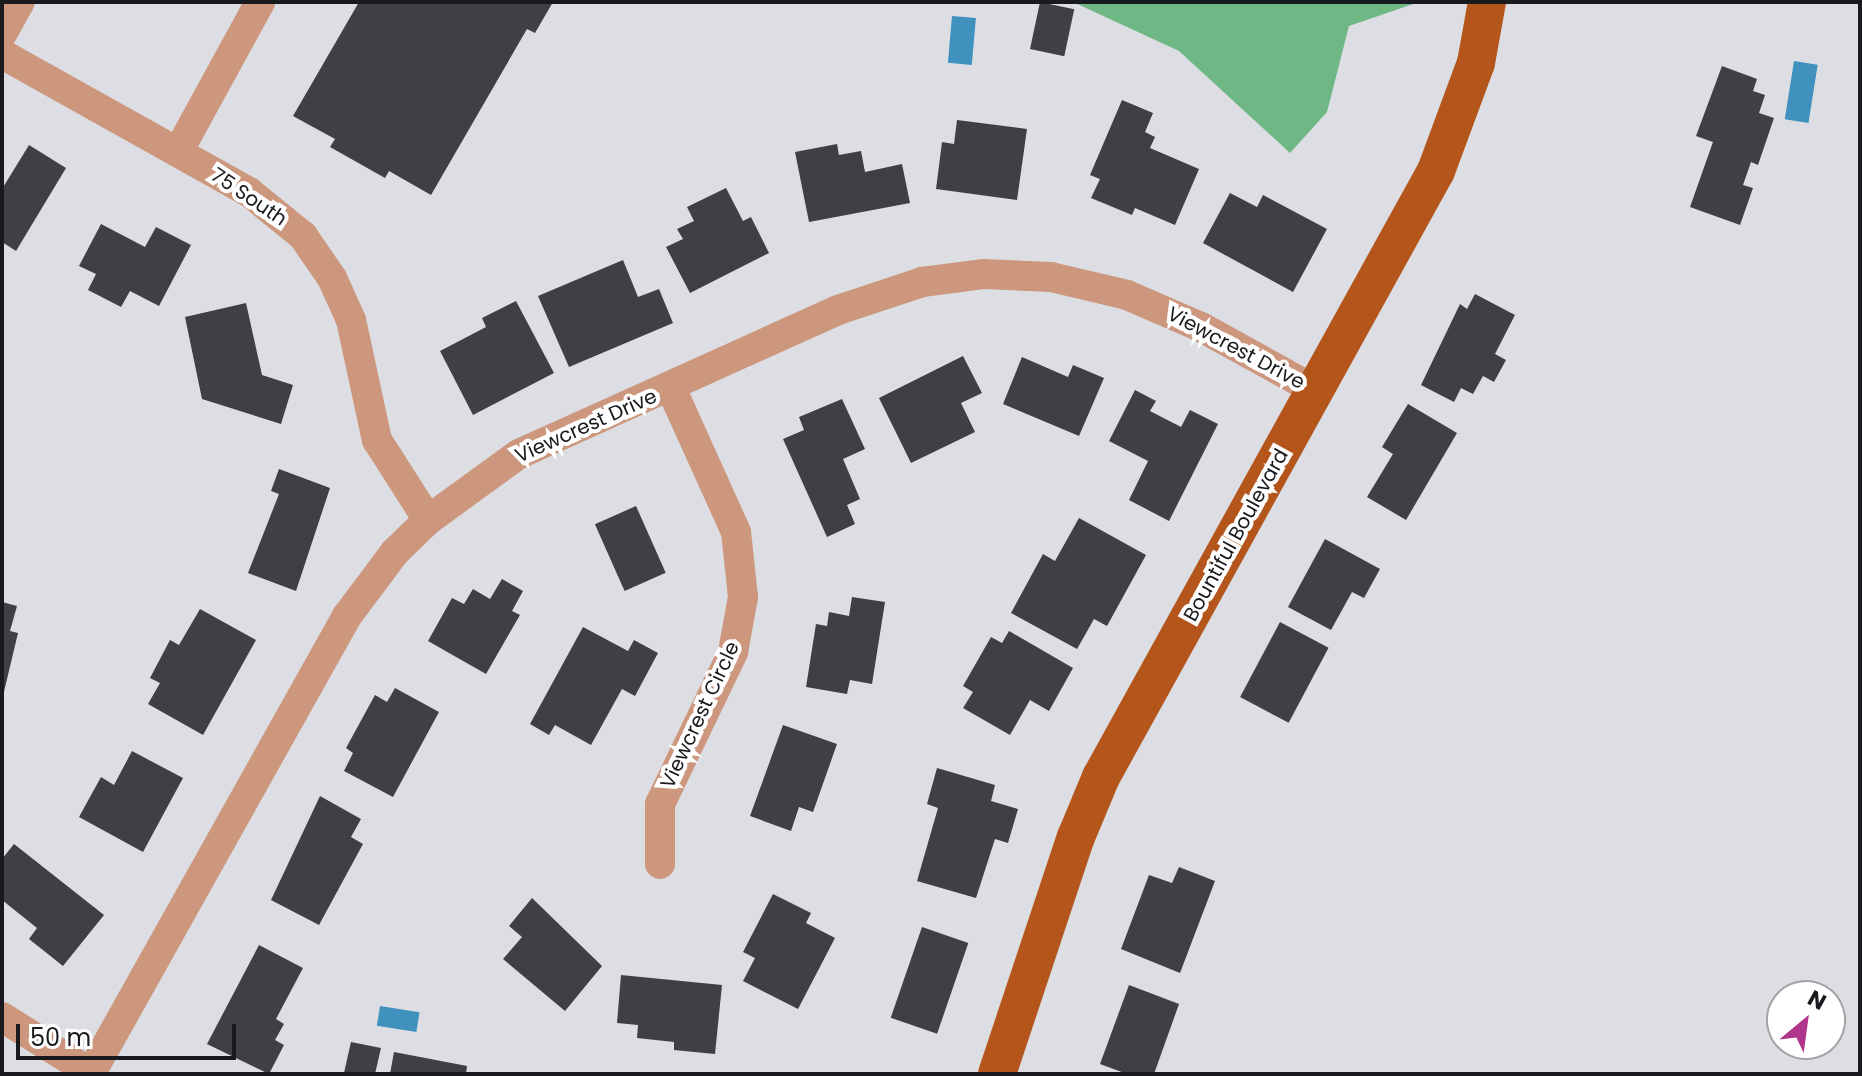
<!DOCTYPE html>
<style>
body{margin:0}
#map{position:relative;width:1862px;height:1076px;overflow:hidden;background:#dcdee4;font-family:Poppins,sans-serif}
div>[style]{position:absolute}
.forest>*{inset:0;background:#6fb784}
.water>*{inset:0;background:#4091be;transform-origin:0 0}
.building>*{inset:0;background:#3f3f45;transform-origin:0 0}
.minor>*{height:30px;margin:-15px;padding:0 15px;transform-origin:15px;border-radius:15px;background:#cc977d}
.major>*{height:38px;margin:-19px;padding:0 19px;transform-origin:19px;border-radius:19px;background:#b4561b}
span{translate:-50% -50%;white-space:nowrap;text-align:center;line-height:1.15;-webkit-text-stroke:8px #fff;paint-order:stroke}
.street-label{font-size:20px;color:#191a1d}
.frame{position:absolute;inset:0;border:4px solid #191a1d;pointer-events:none}
.north{position:absolute;left:1766px;top:980px;width:80px;height:80px;box-sizing:border-box;background:#fff;border:2px solid #a3a3a5;border-radius:50%;rotate:29deg;font-size:22px;font-weight:700;line-height:32px;text-align:center;color:#191a1d}
.north::after{content:'';display:block;margin:auto;width:28px;height:36px;background:#af368a;clip-path:polygon(50% 0,100% 100%,50% 72%,0 100%)}
.scale{position:absolute;left:16px;top:1024px;width:220px;height:36px;box-sizing:border-box;border:4px solid #191a1d;border-top:0;padding-left:10px;font-size:24px;line-height:28px;white-space:nowrap;color:#191a1d;-webkit-text-stroke:6px #fff;paint-order:stroke}
</style>
<div id="map">
<div class="forest">
<div style="clip-path:polygon(1073px 2px,1419px 2px,1349px 26px,1327px 112px,1290px 153px,1179px 51px)"></div>
</div>
<div class="water">
<div style="left:952px;top:16px;width:24px;height:47px;rotate:5deg"></div>
<div style="left:1794px;top:61px;width:24px;height:59px;rotate:9deg"></div>
<div style="left:380px;top:1006px;width:40px;height:20px;rotate:9deg"></div>
</div>
<div class="building">
<div style="clip-path:polygon(359px 2px,553px 2px,535px 33px,527px 29px,431px 195px,389px 171px,385px 178px,330px 147px,335px 139px,293px 116px)"></div>
<div style="left:1040px;top:2px;width:35px;height:48px;rotate:12deg"></div>
<div style="clip-path:polygon(1722px 66px,1757px 79px,1753px 91px,1765px 95px,1759px 113px,1774px 118px,1758px 165px,1751px 162px,1743px 185px,1753px 188px,1740px 225px,1690px 207px,1713px 142px,1696px 136px)"></div>
<div style="clip-path:polygon(1122px 100px,1153px 113px,1145px 132px,1155px 137px,1150px 148px,1199px 169px,1175px 225px,1135px 208px,1132px 215px,1091px 198px,1100px 179px,1090px 175px)"></div>
<div style="clip-path:polygon(957px 120px,1027px 129px,1017px 200px,936px 189px,942px 142px,954px 144px)"></div>
<div style="clip-path:polygon(837px 144px,839px 155px,861px 151px,865px 172px,902px 164px,910px 203px,809px 222px,795px 152px)"></div>
<div style="clip-path:polygon(29px 145px,66px 168px,16px 251px,2px 242px,2px 189px)"></div>
<div style="clip-path:polygon(726px 188px,743px 221px,751px 217px,769px 253px,690px 293px,666px 247px,683px 239px,677px 229px,694px 221px,687px 207px)"></div>
<div style="clip-path:polygon(1230px 193px,1257px 207px,1263px 195px,1327px 229px,1293px 292px,1203px 243px)"></div>
<div style="clip-path:polygon(101px 224px,145px 247px,156px 227px,191px 245px,159px 306px,130px 291px,121px 307px,88px 290px,96px 274px,79px 266px)"></div>
<div style="clip-path:polygon(623px 260px,638px 297px,659px 289px,673px 323px,569px 367px,538px 296px)"></div>
<div style="clip-path:polygon(1475px 294px,1515px 315px,1495px 354px,1506px 360px,1494px 382px,1483px 376px,1473px 394px,1461px 388px,1454px 402px,1421px 385px,1460px 304px,1467px 309px)"></div>
<div style="clip-path:polygon(516px 301px,554px 373px,473px 415px,440px 351px,486px 327px,482px 318px)"></div>
<div style="clip-path:polygon(246px 303px,262px 375px,293px 385px,281px 424px,202px 399px,185px 317px)"></div>
<div style="clip-path:polygon(963px 356px,982px 393px,961px 403px,975px 432px,911px 463px,879px 398px)"></div>
<div style="clip-path:polygon(1022px 357px,1068px 377px,1073px 365px,1104px 378px,1079px 436px,1003px 404px)"></div>
<div style="clip-path:polygon(1135px 390px,1156px 401px,1150px 411px,1181px 427px,1190px 410px,1218px 424px,1169px 521px,1129px 500px,1148px 461px,1109px 441px)"></div>
<div style="clip-path:polygon(842px 399px,865px 449px,843px 459px,860px 499px,847px 505px,855px 524px,827px 537px,783px 439px,804px 430px,799px 417px)"></div>
<div style="clip-path:polygon(1408px 404px,1457px 433px,1406px 520px,1367px 497px,1393px 454px,1382px 447px)"></div>
<div style="clip-path:polygon(279px 469px,330px 488px,296px 591px,248px 573px,279px 494px,271px 491px)"></div>
<div style="left:636px;top:506px;width:73px;height:45px;rotate:66deg"></div>
<div style="clip-path:polygon(1079px 518px,1146px 555px,1107px 626px,1094px 619px,1077px 649px,1011px 613px,1043px 554px,1055px 561px)"></div>
<div style="clip-path:polygon(1325px 539px,1380px 569px,1364px 598px,1352px 592px,1331px 630px,1288px 607px)"></div>
<div style="clip-path:polygon(502px 579px,523px 591px,512px 611px,520px 615px,486px 674px,428px 641px,452px 598px,464px 604px,473px 589px,490px 599px)"></div>
<div style="clip-path:polygon(852px 597px,885px 602px,872px 684px,850px 680px,847px 694px,806px 687px,816px 624px,827px 626px,829px 612px,849px 616px)"></div>
<div style="clip-path:polygon(2px 602px,17px 606px,10px 631px,18px 633px,3px 696px)"></div>
<div style="clip-path:polygon(200px 609px,256px 640px,203px 735px,148px 704px,160px 683px,150px 678px,170px 640px,179px 645px)"></div>
<div style="left:1280px;top:622px;width:55px;height:85px;rotate:28deg"></div>
<div style="clip-path:polygon(583px 627px,628px 651px,634px 640px,658px 653px,635px 696px,622px 689px,591px 745px,555px 725px,549px 735px,530px 724px)"></div>
<div style="clip-path:polygon(1009px 631px,1073px 668px,1049px 711px,1030px 700px,1010px 735px,963px 708px,973px 692px,963px 686px,991px 637px,1002px 643px)"></div>
<div style="clip-path:polygon(395px 688px,439px 712px,393px 797px,344px 771px,353px 753px,346px 748px,375px 695px,387px 702px)"></div>
<div style="clip-path:polygon(783px 725px,837px 744px,813px 812px,799px 807px,791px 831px,750px 816px)"></div>
<div style="clip-path:polygon(132px 751px,183px 778px,143px 852px,79px 817px,101px 777px,114px 785px)"></div>
<div style="clip-path:polygon(937px 768px,995px 785px,991px 801px,1018px 809px,1008px 843px,995px 839px,976px 898px,917px 881px,938px 808px,927px 804px)"></div>
<div style="clip-path:polygon(320px 796px,361px 819px,351px 837px,363px 844px,319px 925px,271px 900px)"></div>
<div style="clip-path:polygon(14px 844px,104px 915px,63px 966px,29px 939px,37px 928px,2px 900px,2px 859px)"></div>
<div style="clip-path:polygon(1179px 867px,1215px 881px,1180px 973px,1121px 949px,1149px 875px,1172px 883px)"></div>
<div style="clip-path:polygon(773px 894px,811px 913px,806px 923px,835px 938px,798px 1009px,743px 981px,755px 958px,743px 952px)"></div>
<div style="clip-path:polygon(532px 898px,602px 966px,565px 1011px,503px 959px,522px 937px,509px 926px)"></div>
<div style="left:922px;top:927px;width:49px;height:96px;rotate:19deg"></div>
<div style="clip-path:polygon(259px 945px,303px 968px,276px 1019px,284px 1024px,275px 1040px,284px 1045px,269px 1074px,207px 1044px)"></div>
<div style="clip-path:polygon(621px 975px,722px 985px,715px 1054px,674px 1050px,674px 1042px,637px 1038px,638px 1025px,617px 1023px)"></div>
<div style="clip-path:polygon(1129px 985px,1179px 1004px,1154px 1074px,1127px 1074px,1100px 1064px)"></div>
<div style="clip-path:polygon(351px 1042px,381px 1048px,375px 1074px,344px 1073px)"></div>
<div style="clip-path:polygon(394px 1052px,467px 1066px,466px 1074px,390px 1074px)"></div>
</div>
<div class="minor">
<div style="left:2px;top:34px;width:37px;rotate:-61deg"></div>
<div style="left:2px;top:54px;width:283px;rotate:29.2deg"></div>
<div style="left:249px;top:192px;width:70px;rotate:39.2deg"></div>
<div style="left:303px;top:236px;width:51px;rotate:55.4deg"></div>
<div style="left:332px;top:278px;width:46px;rotate:65.7deg"></div>
<div style="left:351px;top:320px;width:123px;rotate:77.8deg"></div>
<div style="left:377px;top:440px;width:95px;rotate:57.5deg"></div>
<div style="left:178px;top:152px;width:171px;rotate:-61.3deg"></div>
<div style="left:660px;top:864px;width:60px;rotate:-90deg"></div>
<div style="left:660px;top:804px;width:169px;rotate:-64.3deg"></div>
<div style="left:733px;top:652px;width:56px;rotate:-79.7deg"></div>
<div style="left:743px;top:597px;width:65px;rotate:-96.1deg"></div>
<div style="left:736px;top:532px;width:158px;rotate:-114.3deg"></div>
<div style="left:2px;top:1017px;width:107px;rotate:32.1deg"></div>
<div style="left:91px;top:1073px;width:524px;rotate:-60.74deg"></div>
<div style="left:347px;top:616px;width:80px;rotate:-53.1deg"></div>
<div style="left:395px;top:552px;width:46px;rotate:-44.1deg"></div>
<div style="left:428px;top:520px;width:112px;rotate:-36deg"></div>
<div style="left:519px;top:454px;width:350px;rotate:-24.3deg"></div>
<div style="left:838px;top:310px;width:89px;rotate:-18.4deg"></div>
<div style="left:922px;top:282px;width:63px;rotate:-7.4deg"></div>
<div style="left:984px;top:274px;width:67px;rotate:2.6deg"></div>
<div style="left:1051px;top:277px;width:78px;rotate:13.3deg"></div>
<div style="left:1127px;top:295px;width:81px;rotate:23.4deg"></div>
<div style="left:1201px;top:327px;width:132px;rotate:28.9deg"></div>
</div>
<div class="major">
<div style="left:997px;top:1074px;width:250px;rotate:-71.6deg"></div>
<div style="left:1076px;top:837px;width:65px;rotate:-67.4deg"></div>
<div style="left:1101px;top:777px;width:692px;rotate:-61.07deg"></div>
<div style="left:1436px;top:171px;width:115px;rotate:-69.7deg"></div>
<div style="left:1476px;top:63px;width:62px;rotate:-79.8deg"></div>
</div>
<div class="street-label">
<span style="left:249px;top:197px;rotate:34deg">75 South</span>
<span style="left:1236px;top:348px;rotate:28deg">Viewcrest Drive</span>
<span style="left:586px;top:426px;rotate:-24deg">Viewcrest Drive</span>
<span style="left:1236px;top:535px;rotate:-61deg">Bountiful Boulevard</span>
<span style="left:700px;top:715px;rotate:-65deg">Viewcrest Circle</span>
</div>
<div class="frame"></div>
<div class="north">N</div>
<div class="scale">50 m</div>
</div>
